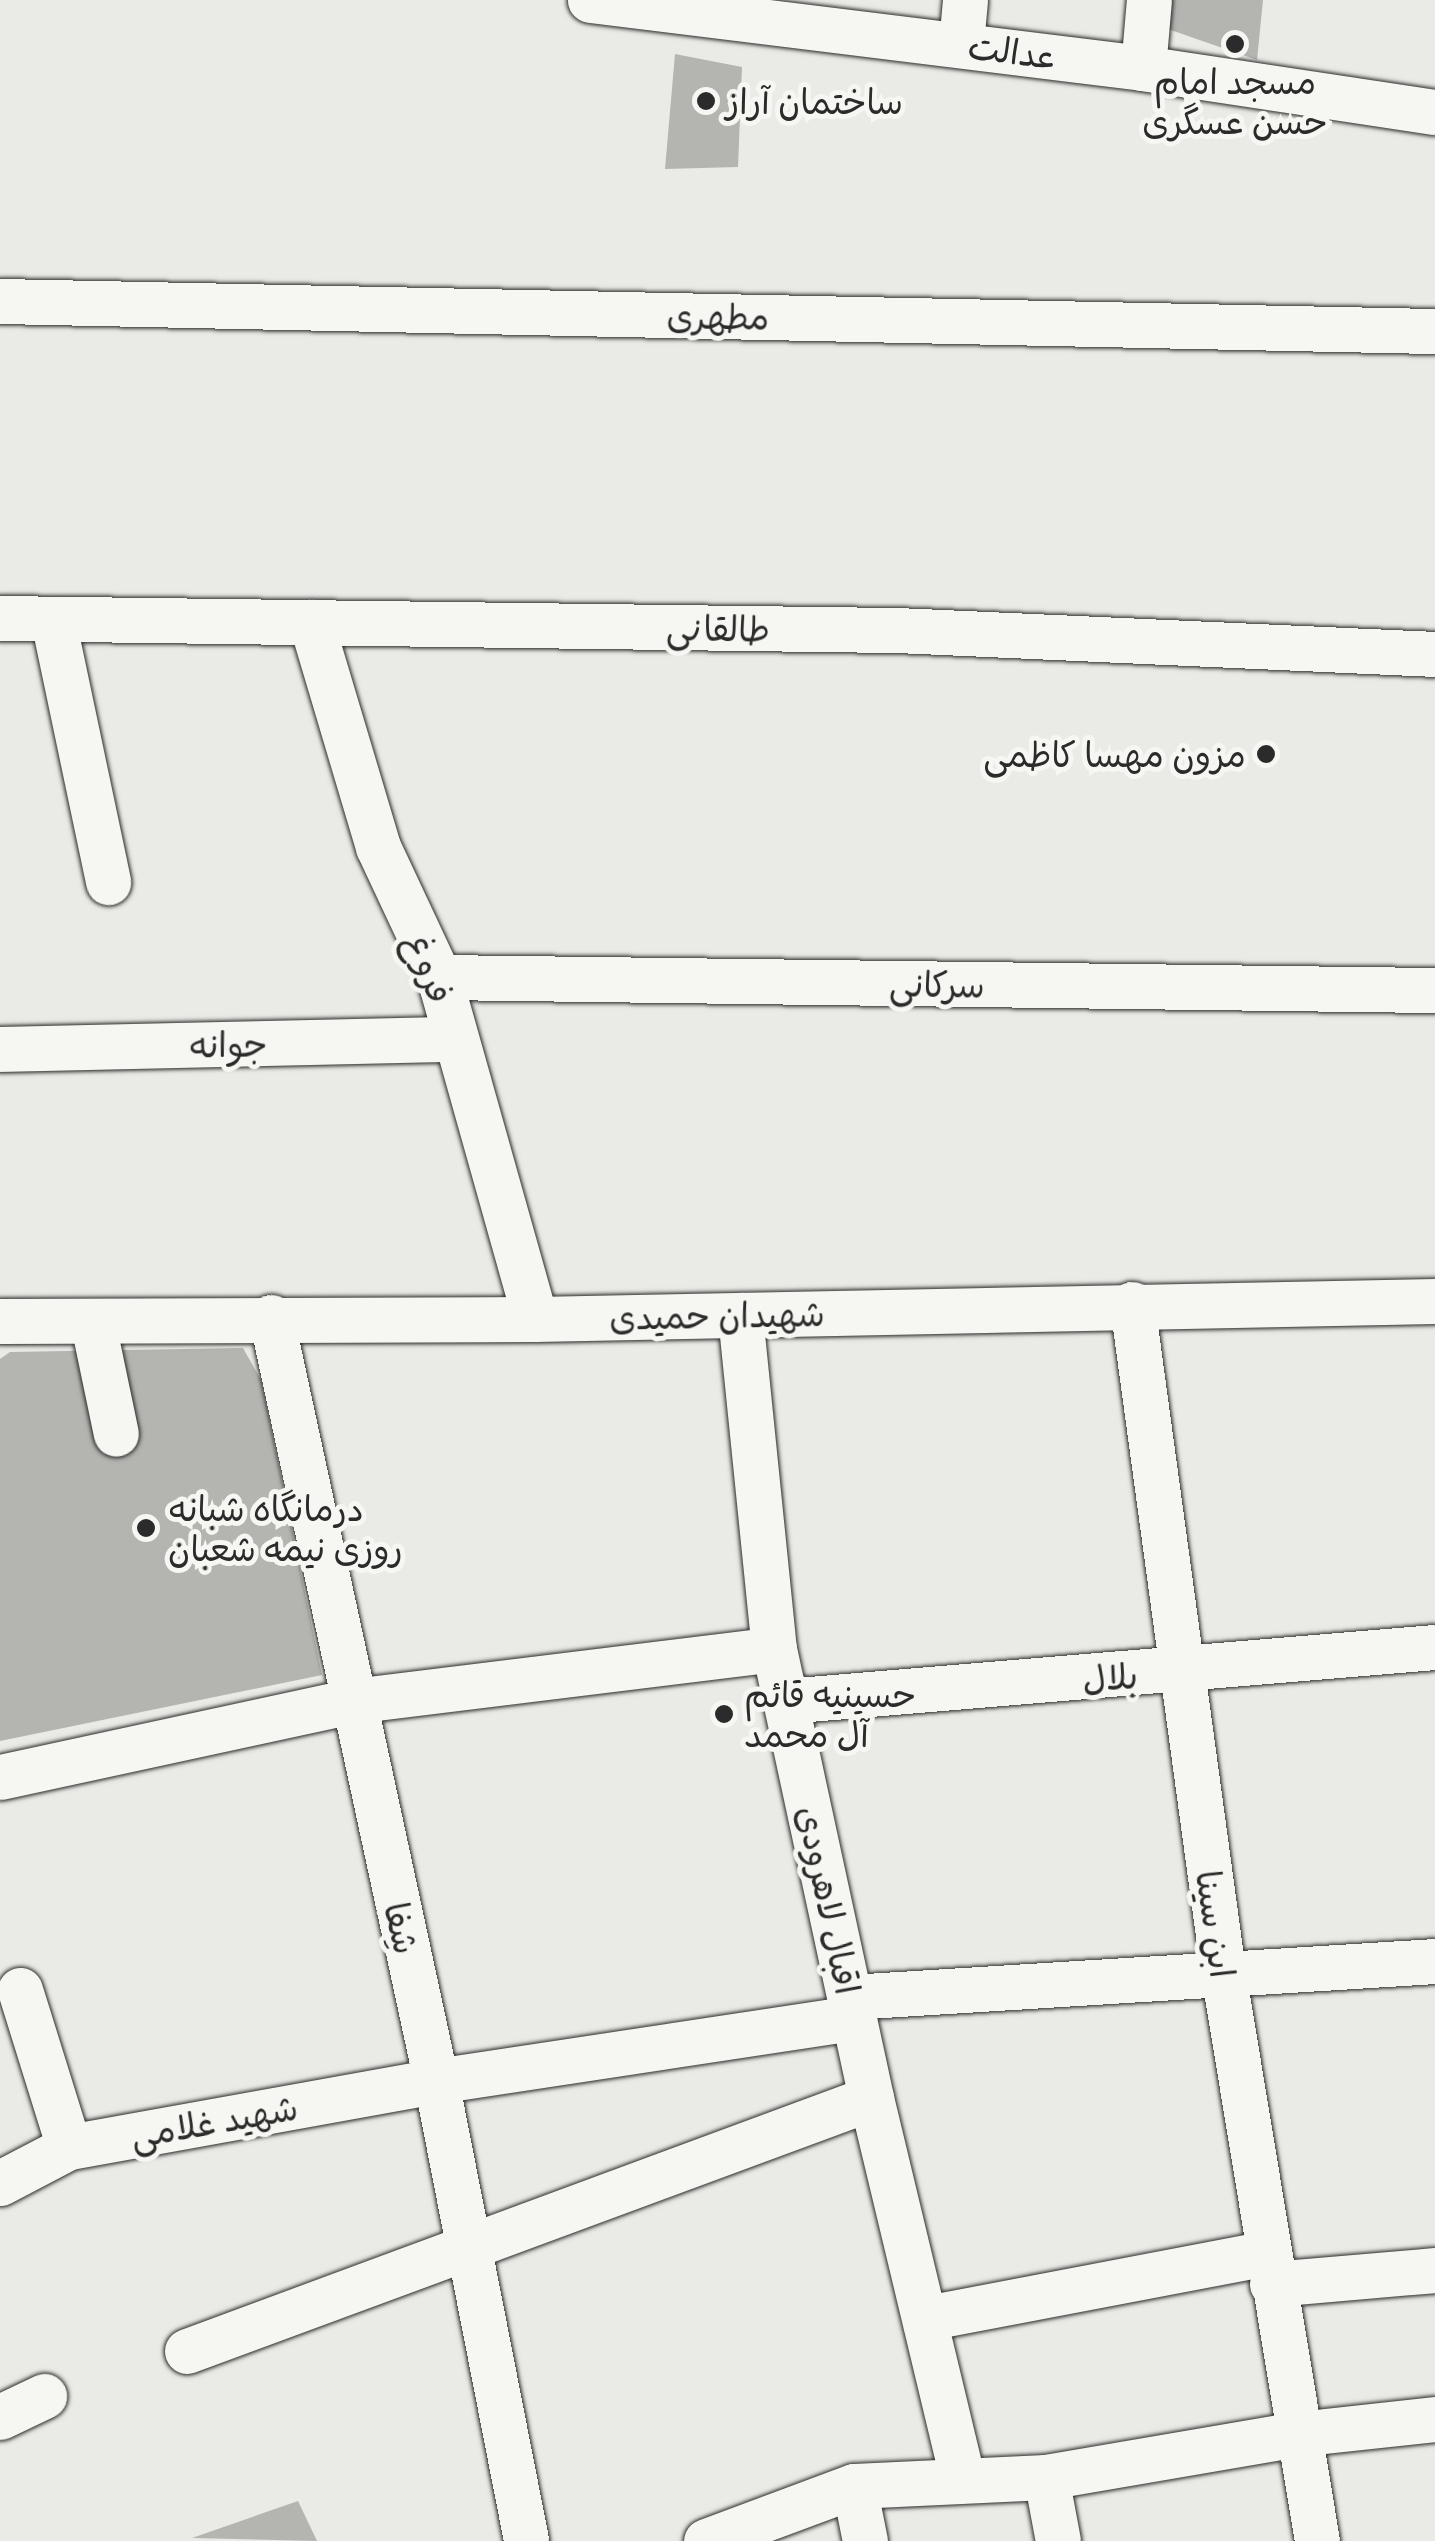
<!DOCTYPE html>
<meta charset="utf-8">
<style>
body{margin:0}
#map{position:relative;width:1435px;height:2541px;overflow:hidden;background:#eaeae6;font-family:Delius,"Playpen Sans Arabic",sans-serif}
div>[style]{position:absolute}
.building>*{inset:0;background:#b4b4b1}
.roads{filter:drop-shadow(0 0 2px #2b2b2b) drop-shadow(0 0 2px #2b2b2b)}
.minor>*{height:45px;margin:-22.5px;padding:0 22.5px;transform-origin:22.5px;border-radius:22.5px;background:#f6f6f2}
.dots>*{width:28px;height:28px;translate:-50% -50%;box-sizing:border-box;border:5px solid #f6f6f2;border-radius:50%}
span{translate:-50% -50%;white-space:nowrap;text-align:center;line-height:1.15;-webkit-text-stroke:10px #f6f6f2;paint-order:stroke}
.street-label{font-size:35px;color:#2b2b2b}
.poi-label{font-size:35px;color:#2b2b2b}
.left{translate:0 -50%;text-align:left}
.right{translate:-100% -50%;text-align:right}
</style>
<div id="map">
<div class="building">
<div style="clip-path:polygon(1170px 0,1263px 0,1257px 60px,1165px 28px)"></div>
<div style="clip-path:polygon(675px 54px,742px 67px,738px 167px,665px 169px)"></div>
<div style="clip-path:polygon(243px 1348px,261px 1380px,322px 1675px,0 1741px,0 1359px,10px 1352px)"></div>
<div style="clip-path:polygon(298px 2501px,317px 2541px,192px 2538px)"></div>
</div>
<div class="roads">
<div class="minor">
<div style="left:590px;top:0;width:557px;rotate:7.01deg"></div>
<div style="left:1143px;top:68px;width:295px;rotate:8.6deg"></div>
<div style="left:961px;top:44px;width:44px;rotate:-84.8deg"></div>
<div style="left:1143px;top:68px;width:68px;rotate:-85deg"></div>
<div style="left:0;top:301px;width:1435px;rotate:1.2deg"></div>
<div style="left:0;top:618px;width:897px;rotate:0.77deg"></div>
<div style="left:897px;top:630px;width:539px;rotate:2.55deg"></div>
<div style="left:53px;top:620px;width:268px;rotate:78.1deg"></div>
<div style="left:311px;top:622px;width:235px;rotate:73.4deg"></div>
<div style="left:378px;top:847px;width:144px;rotate:64.9deg"></div>
<div style="left:439px;top:977px;width:355px;rotate:74.3deg"></div>
<div style="left:439px;top:977px;width:996px;rotate:0.75deg"></div>
<div style="left:0;top:1049px;width:455px;rotate:-1.3deg"></div>
<div style="left:1132px;top:1304px;width:674px;rotate:82.24deg"></div>
<div style="left:1223px;top:1972px;width:577px;rotate:80.62deg"></div>
<div style="left:740px;top:1315px;width:336px;rotate:84.2deg"></div>
<div style="left:774px;top:1649px;width:459px;rotate:77.8deg"></div>
<div style="left:871px;top:2098px;width:391px;rotate:76.5deg"></div>
<div style="left:271px;top:1317px;width:782px;rotate:77.81deg"></div>
<div style="left:436px;top:2081px;width:469px;rotate:78.9deg"></div>
<div style="left:0;top:1321px;width:535px;rotate:-0.21deg"></div>
<div style="left:535px;top:1319px;width:900px;rotate:-1.15deg"></div>
<div style="left:93px;top:1324px;width:112px;rotate:78.2deg"></div>
<div style="left:785px;top:1701px;width:652px;rotate:-4.75deg"></div>
<div style="left:0;top:1777px;width:360px;rotate:-12.2deg"></div>
<div style="left:352px;top:1701px;width:425px;rotate:-7deg"></div>
<div style="left:20px;top:1990px;width:164px;rotate:72.7deg"></div>
<div style="left:850px;top:1997px;width:586px;rotate:-3.52deg"></div>
<div style="left:0;top:2183px;width:78px;rotate:-27.6deg"></div>
<div style="left:69px;top:2147px;width:373px;rotate:-10.2deg"></div>
<div style="left:436px;top:2081px;width:423px;rotate:-8.6deg"></div>
<div style="left:1272px;top:2284px;width:164px;rotate:-4.9deg"></div>
<div style="left:926px;top:2318px;width:348px;rotate:-10.8deg"></div>
<div style="left:187px;top:2351px;width:729px;rotate:-20.3deg"></div>
<div style="left:0;top:2417px;width:49px;rotate:-25.5deg"></div>
<div style="left:1046px;top:2477px;width:65px;rotate:79.4deg"></div>
<div style="left:854px;top:2486px;width:56px;rotate:78.7deg"></div>
<div style="left:706px;top:2541px;width:158px;rotate:-20.4deg"></div>
<div style="left:854px;top:2486px;width:192px;rotate:-2.7deg"></div>
<div style="left:1046px;top:2477px;width:255px;rotate:-9.7deg"></div>
<div style="left:1297px;top:2434px;width:138px;rotate:-6.2deg"></div>
</div>
</div>
<div class="dots">
<div style="left:1235px;top:44px;background:#2b2b2b"></div>
<div style="left:706px;top:101px;background:#2b2b2b"></div>
<div style="left:1266px;top:754px;background:#2b2b2b"></div>
<div style="left:146px;top:1528px;background:#2b2b2b"></div>
<div style="left:724px;top:1714px;background:#2b2b2b"></div>
</div>
<div class="street-label">
<span style="left:1013px;top:51px;rotate:7deg">عدالت</span>
<span style="left:718px;top:316px;rotate:1deg">مطهری</span>
<span style="left:718px;top:628px;rotate:1deg">طالقانی</span>
<span style="left:430px;top:968px;rotate:69deg">فروغ</span>
<span style="left:937px;top:984px;rotate:1deg">سرکانی</span>
<span style="left:228px;top:1044px;rotate:-1deg">جوانه</span>
<span style="left:717px;top:1315px;rotate:-1deg">شهیدان حمیدی</span>
<span style="left:1110px;top:1677px;rotate:-4deg">بلال</span>
<span style="left:829px;top:1900px;rotate:78deg">اقبال لاهرودی</span>
<span style="left:1216px;top:1924px;rotate:82deg">ابن سینا</span>
<span style="left:402px;top:1928px;rotate:77deg">شِفا</span>
<span style="left:214px;top:2121px;rotate:-10deg">شهید غلامی</span>
</div>
<div class="poi-label">
<span style="left:1235px;top:101px">مسجد امام<br>حسن عسگری</span>
<span class="left" style="left:726px;top:101px">ساختمان آراز</span>
<span class="right" style="left:1246px;top:754px">مزون مهسا کاظمی</span>
<span class="left" style="left:168px;top:1528px">درمانگاه شبانه<br>روزی نیمه شعبان</span>
<span class="left" style="left:744px;top:1714px">حسینیه قائم<br>آل محمد</span>
</div>
</div>
